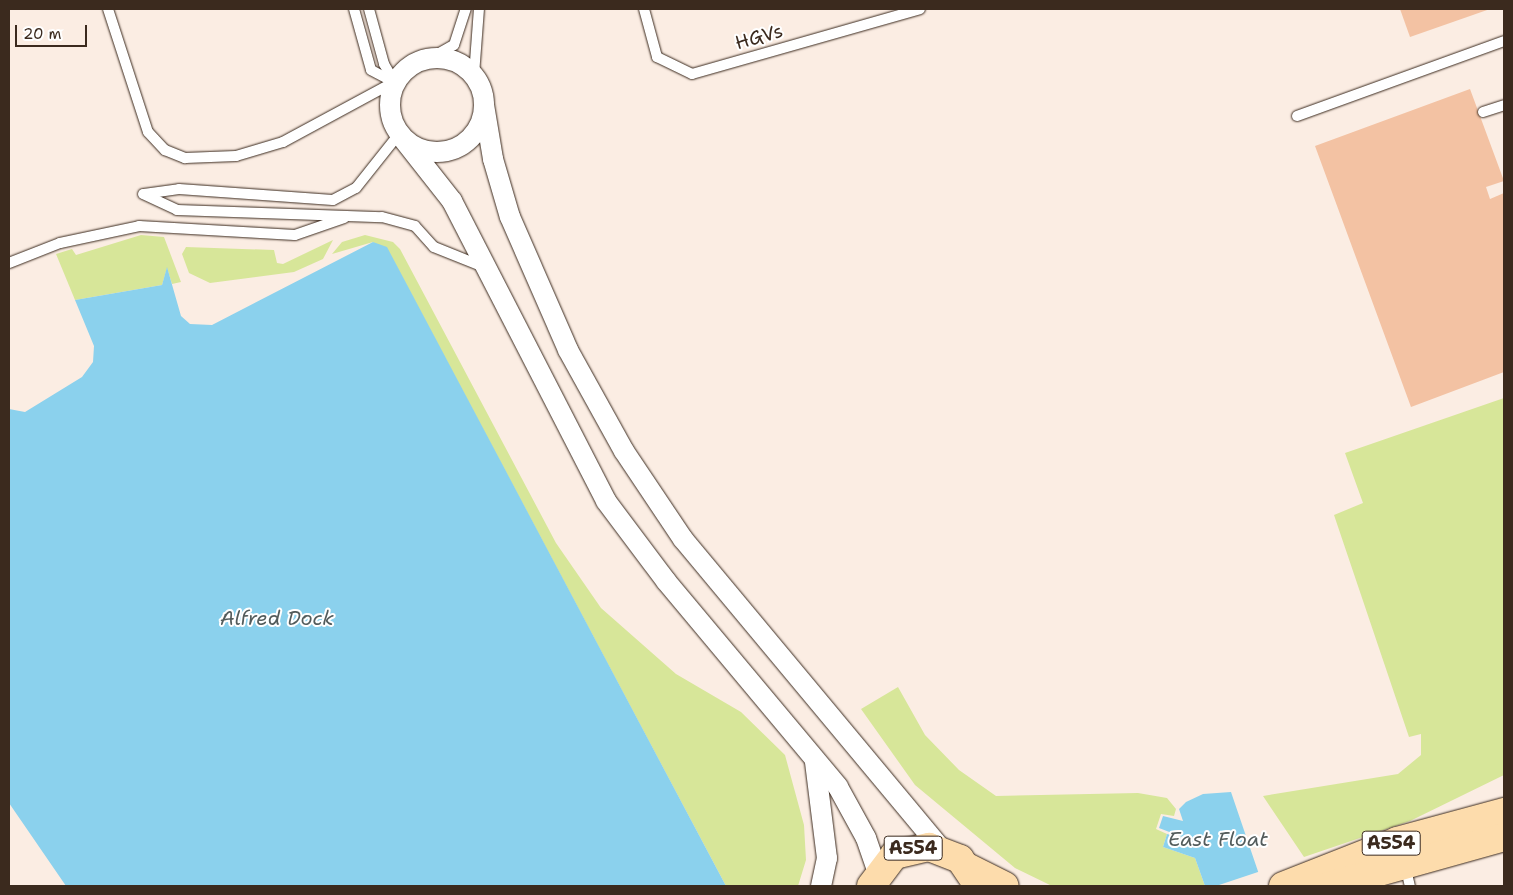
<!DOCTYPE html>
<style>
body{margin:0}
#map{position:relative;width:1513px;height:895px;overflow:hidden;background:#fbede3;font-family:"Shantell Sans",sans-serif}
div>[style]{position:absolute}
.green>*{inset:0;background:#d7e699}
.water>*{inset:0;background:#8bd1ed}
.pier>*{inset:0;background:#fbede3}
.building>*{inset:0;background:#f3c2a3}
.roads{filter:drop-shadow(0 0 1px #3b2a1e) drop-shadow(0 0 1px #3b2a1e)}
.service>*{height:10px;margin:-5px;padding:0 5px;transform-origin:5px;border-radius:5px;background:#fff}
.minor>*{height:20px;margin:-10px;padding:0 10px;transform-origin:10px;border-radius:10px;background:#fff}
.minor>.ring{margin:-10px;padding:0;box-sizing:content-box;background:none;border:20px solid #fff;border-radius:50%}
.trunk>*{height:28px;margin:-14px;padding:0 14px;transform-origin:14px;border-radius:14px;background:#fddcac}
span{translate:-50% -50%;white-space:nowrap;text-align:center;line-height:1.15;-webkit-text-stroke:4px #fff;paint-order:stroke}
.shield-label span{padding:1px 4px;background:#fff;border:1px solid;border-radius:4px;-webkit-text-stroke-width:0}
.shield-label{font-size:18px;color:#3b2a1e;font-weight:700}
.street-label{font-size:19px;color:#3b2a1e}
.water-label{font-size:20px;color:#535c5c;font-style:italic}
.frame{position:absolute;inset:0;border:10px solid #3b2a1e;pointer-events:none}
.scale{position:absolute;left:15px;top:25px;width:72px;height:22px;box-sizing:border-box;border:2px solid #3b2a1e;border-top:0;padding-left:6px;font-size:15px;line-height:18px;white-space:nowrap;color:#3b2a1e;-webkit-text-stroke:4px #fff;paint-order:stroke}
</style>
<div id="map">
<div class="green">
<div style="clip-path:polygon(141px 235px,164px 237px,181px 282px,172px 284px,167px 268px,162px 285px,75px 300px,56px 254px,72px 249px,76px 255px)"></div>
<div style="clip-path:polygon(365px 235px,393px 242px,400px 249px,556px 543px,601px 608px,676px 674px,741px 712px,785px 755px,804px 825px,806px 860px,798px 886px,726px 886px,390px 254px,373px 242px,332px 254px,342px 242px)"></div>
<div style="clip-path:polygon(333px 240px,323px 259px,294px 272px,210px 283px,189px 273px,182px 254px,186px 247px,274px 250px,277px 263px,283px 264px)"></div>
<div style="clip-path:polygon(1504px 398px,1504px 775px,1410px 821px,1304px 857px,1263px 796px,1398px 774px,1421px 755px,1421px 734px,1409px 737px,1334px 515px,1363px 503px,1345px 453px)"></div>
<div style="clip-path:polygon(898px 687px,925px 735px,959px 770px,996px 796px,1138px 793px,1167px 798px,1176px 809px,1174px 816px,1161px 814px,1156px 829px,1167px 834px,1163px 847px,1195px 858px,1205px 886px,1052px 886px,1015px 868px,915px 785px,861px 709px)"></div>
</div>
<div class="water">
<div style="clip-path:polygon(373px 242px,387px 247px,726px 886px,66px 886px,9px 803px,9px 409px,25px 412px,82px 377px,93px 362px,94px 346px,75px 300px,162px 285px,167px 267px,181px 316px,190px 324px,212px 325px)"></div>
<div style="clip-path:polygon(1231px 792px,1263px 886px,1205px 886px,1195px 858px,1163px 847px,1167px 834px,1190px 840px,1159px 828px,1163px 816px,1183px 821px,1179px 809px,1186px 802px,1203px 794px)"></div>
</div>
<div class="pier">
<div style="clip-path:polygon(1261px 871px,1265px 886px,1216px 886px)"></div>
</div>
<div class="building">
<div style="clip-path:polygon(1400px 9px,1490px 9px,1410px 37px)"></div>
<div style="clip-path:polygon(1470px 89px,1504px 181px,1486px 187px,1490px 199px,1504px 193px,1504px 372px,1411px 407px,1315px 146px)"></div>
</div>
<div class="roads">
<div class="service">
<div style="left:108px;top:9px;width:129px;rotate:72deg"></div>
<div style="left:148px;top:132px;width:25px;rotate:47deg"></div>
<div style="left:165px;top:150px;width:22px;rotate:22deg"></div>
<div style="left:185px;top:158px;width:51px;rotate:-2.2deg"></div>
<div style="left:236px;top:156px;width:49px;rotate:-16.6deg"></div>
<div style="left:283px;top:142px;width:126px;rotate:-28.4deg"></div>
<div style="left:354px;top:9px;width:63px;rotate:74.4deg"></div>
<div style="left:371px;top:70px;width:26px;rotate:28deg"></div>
<div style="left:369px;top:9px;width:57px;rotate:74.7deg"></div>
<div style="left:384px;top:64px;width:20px;rotate:60deg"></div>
<div style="left:644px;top:9px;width:50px;rotate:74.8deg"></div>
<div style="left:657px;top:57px;width:39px;rotate:26deg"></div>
<div style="left:692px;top:74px;width:237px;rotate:-15.9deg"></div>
<div style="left:432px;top:57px;width:25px;rotate:-29deg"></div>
<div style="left:454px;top:45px;width:38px;rotate:-72deg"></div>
<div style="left:474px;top:75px;width:66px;rotate:-85.7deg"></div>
<div style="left:1483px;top:112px;width:22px;rotate:-18deg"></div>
<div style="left:1297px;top:116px;width:220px;rotate:-19.9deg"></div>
<div style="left:143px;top:194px;width:38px;rotate:25deg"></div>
<div style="left:177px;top:210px;width:205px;rotate:2deg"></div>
<div style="left:382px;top:217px;width:34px;rotate:15deg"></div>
<div style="left:415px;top:226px;width:28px;rotate:48deg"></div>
<div style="left:434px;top:247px;width:54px;rotate:21.8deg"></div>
<div style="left:144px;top:194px;width:35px;rotate:-8deg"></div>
<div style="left:179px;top:189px;width:154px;rotate:4.1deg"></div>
<div style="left:333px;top:200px;width:26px;rotate:-28deg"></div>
<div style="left:356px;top:188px;width:69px;rotate:-51.5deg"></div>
<div style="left:9px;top:263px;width:55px;rotate:-21.4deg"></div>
<div style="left:60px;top:243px;width:81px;rotate:-12.1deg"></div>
<div style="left:139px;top:226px;width:156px;rotate:3.3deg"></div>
<div style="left:295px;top:235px;width:52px;rotate:-19.1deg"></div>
<div style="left:1405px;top:865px;width:22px;rotate:77deg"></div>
</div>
<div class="minor">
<div class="ring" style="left:390px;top:58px;width:74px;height:74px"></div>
<div style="left:484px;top:105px;width:55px;rotate:80.5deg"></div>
<div style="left:493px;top:159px;width:60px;rotate:73.7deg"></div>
<div style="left:510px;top:217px;width:145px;rotate:66.4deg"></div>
<div style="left:568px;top:350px;width:115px;rotate:61deg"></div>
<div style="left:624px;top:451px;width:106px;rotate:56.2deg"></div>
<div style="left:683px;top:539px;width:403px;rotate:50.2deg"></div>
<div style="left:404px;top:140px;width:78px;rotate:51.8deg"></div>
<div style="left:452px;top:201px;width:337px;rotate:62.8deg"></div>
<div style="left:606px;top:501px;width:100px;rotate:53.1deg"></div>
<div style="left:666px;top:581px;width:268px;rotate:50.1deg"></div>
<div style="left:838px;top:787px;width:58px;rotate:61.2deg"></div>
<div style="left:866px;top:838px;width:36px;rotate:71deg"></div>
<div style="left:815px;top:762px;width:97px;rotate:82.9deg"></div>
<div style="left:827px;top:858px;width:29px;rotate:102deg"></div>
</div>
<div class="trunk">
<div style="left:967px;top:867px;width:42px;rotate:26.6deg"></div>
<div style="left:871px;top:886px;width:39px;rotate:-53deg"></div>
<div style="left:894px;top:855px;width:36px;rotate:-13deg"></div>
<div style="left:929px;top:847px;width:33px;rotate:21deg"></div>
<div style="left:960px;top:859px;width:32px;rotate:56deg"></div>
<div style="left:1283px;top:886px;width:123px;rotate:-21.5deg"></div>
<div style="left:1397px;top:841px;width:111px;rotate:-15.2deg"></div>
<div style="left:1329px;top:886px;width:182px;rotate:-15.6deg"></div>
</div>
</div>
<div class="shield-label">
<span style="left:1391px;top:843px">A554</span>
<span style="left:913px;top:848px">A554</span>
</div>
<div class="street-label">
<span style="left:759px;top:37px;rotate:-16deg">HGVs</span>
</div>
<div class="water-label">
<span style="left:277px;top:618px">Alfred Dock</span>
<span style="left:1218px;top:839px">East Float</span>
</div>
<div class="frame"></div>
<div class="scale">20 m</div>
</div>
